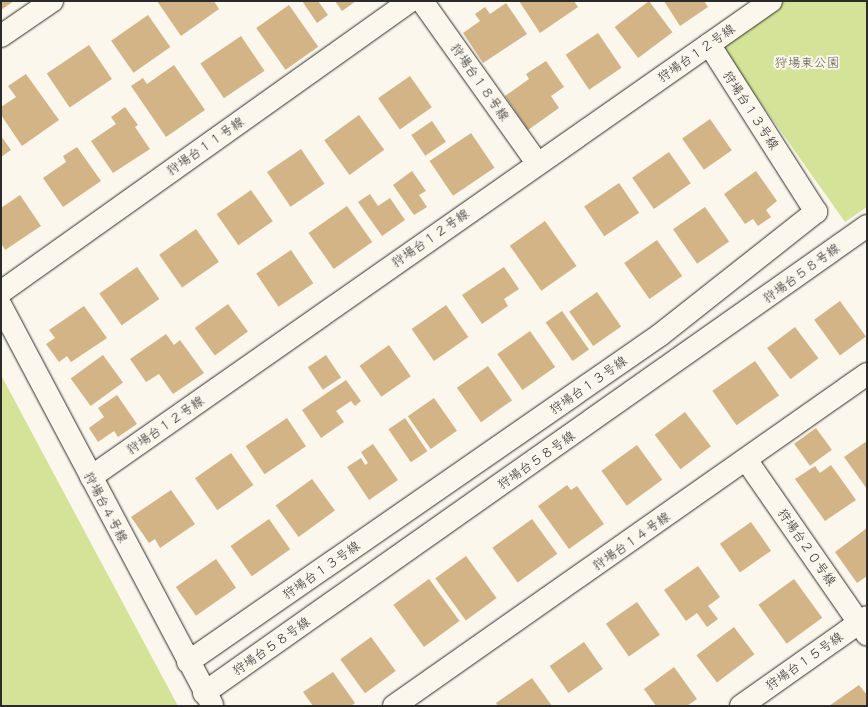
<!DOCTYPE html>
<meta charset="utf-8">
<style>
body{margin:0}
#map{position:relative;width:868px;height:707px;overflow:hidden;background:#fbf7ec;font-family:Mali,"Klee One",sans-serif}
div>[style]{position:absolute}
.green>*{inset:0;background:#d4e397}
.building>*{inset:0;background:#d3b487;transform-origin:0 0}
.roads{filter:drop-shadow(0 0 1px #2b2b2b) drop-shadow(0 0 1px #2b2b2b)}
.street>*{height:22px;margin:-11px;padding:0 11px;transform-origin:11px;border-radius:11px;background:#fbf7ec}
span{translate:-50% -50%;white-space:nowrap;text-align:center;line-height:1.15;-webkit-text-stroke:4px #fbf7ec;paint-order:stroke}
.street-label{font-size:13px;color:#2b2b2b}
.park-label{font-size:13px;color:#555946}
.frame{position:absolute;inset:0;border:2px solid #2b2b2b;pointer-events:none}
</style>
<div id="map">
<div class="green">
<div style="clip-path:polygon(781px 1px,867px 1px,867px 207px,845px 222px,719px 44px)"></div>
<div style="clip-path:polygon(1px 375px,178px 706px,1px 706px)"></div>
</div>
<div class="building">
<div style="clip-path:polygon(1px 1px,14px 1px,1px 10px)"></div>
<div style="clip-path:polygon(157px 1px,214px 1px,219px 9px,181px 36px)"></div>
<div style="clip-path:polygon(302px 1px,318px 1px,328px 15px,317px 23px)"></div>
<div style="clip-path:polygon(335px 1px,356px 1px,342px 11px)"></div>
<div style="clip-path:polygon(519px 1px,574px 1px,578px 7px,540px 33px)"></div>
<div style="left:649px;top:1px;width:39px;height:43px;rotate:53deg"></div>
<div style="clip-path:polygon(664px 1px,704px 1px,708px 7px,680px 26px)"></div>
<div style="clip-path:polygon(506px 3px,527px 34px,483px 63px,463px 33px,480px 21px,475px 14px,485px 7px,490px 14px)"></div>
<div style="left:289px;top:5px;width:51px;height:40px;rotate:55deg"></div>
<div style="left:148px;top:15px;width:39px;height:45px;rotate:55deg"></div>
<div style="left:598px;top:33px;width:42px;height:39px;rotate:56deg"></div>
<div style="left:241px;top:36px;width:42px;height:49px;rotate:56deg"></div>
<div style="left:89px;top:45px;width:41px;height:51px;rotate:56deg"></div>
<div style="clip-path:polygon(546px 61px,564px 87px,551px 96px,559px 108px,528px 130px,505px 96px,529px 79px,526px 74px)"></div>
<div style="clip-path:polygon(174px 65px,205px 110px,166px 137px,131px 86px,143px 78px,147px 84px)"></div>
<div style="clip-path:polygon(26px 74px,59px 120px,22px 146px,1px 115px,1px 107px,16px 97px,8px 86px)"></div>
<div style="left:410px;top:76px;width:38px;height:39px;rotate:55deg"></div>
<div style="clip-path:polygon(125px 107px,138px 125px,135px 127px,150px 149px,113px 173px,91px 141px,116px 124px,111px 117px)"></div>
<div style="left:359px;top:115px;width:43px;height:43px;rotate:54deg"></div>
<div style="left:710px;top:119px;width:38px;height:34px;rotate:55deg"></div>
<div style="left:432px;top:121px;width:25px;height:25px;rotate:56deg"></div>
<div style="left:471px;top:133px;width:42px;height:50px;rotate:56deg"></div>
<div style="clip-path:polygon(1px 136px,11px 150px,1px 157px)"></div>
<div style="clip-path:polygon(77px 147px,101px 181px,63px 207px,43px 178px,66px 162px,63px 156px)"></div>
<div style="left:301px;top:149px;width:42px;height:41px;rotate:56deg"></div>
<div style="left:669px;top:152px;width:38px;height:45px;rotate:55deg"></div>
<div style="clip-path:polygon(412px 171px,426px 191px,419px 195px,427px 207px,414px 215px,393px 185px)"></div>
<div style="clip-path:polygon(756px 171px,777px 201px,766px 210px,771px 217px,758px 226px,753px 219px,745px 224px,724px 194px)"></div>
<div style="left:619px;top:183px;width:36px;height:42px;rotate:56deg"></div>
<div style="left:251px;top:190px;width:38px;height:42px;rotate:55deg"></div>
<div style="clip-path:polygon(370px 194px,378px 206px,390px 198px,405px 220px,382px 236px,358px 202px)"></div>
<div style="clip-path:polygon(20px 195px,41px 226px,5px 250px,1px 243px,1px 208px)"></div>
<div style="left:347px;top:206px;width:44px;height:47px;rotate:55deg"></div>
<div style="left:705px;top:207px;width:42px;height:39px;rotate:55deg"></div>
<div style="left:545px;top:221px;width:55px;height:43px;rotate:55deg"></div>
<div style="left:196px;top:229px;width:40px;height:45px;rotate:55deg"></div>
<div style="left:657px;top:240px;width:44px;height:40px;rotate:55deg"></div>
<div style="left:291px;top:250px;width:40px;height:42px;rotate:56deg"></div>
<div style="left:137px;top:267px;width:39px;height:46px;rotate:55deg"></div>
<div style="clip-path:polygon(504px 267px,519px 289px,504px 299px,508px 306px,482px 324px,462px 295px)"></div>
<div style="left:597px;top:292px;width:42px;height:34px;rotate:55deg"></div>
<div style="left:840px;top:301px;width:44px;height:32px;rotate:54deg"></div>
<div style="left:228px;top:304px;width:34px;height:41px;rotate:54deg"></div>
<div style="left:446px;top:305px;width:39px;height:42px;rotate:55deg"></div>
<div style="clip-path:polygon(84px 306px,107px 338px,71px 362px,67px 356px,59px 362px,46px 344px,55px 338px,49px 330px)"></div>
<div style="left:562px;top:311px;width:47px;height:20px;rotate:55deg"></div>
<div style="left:795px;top:327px;width:39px;height:35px;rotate:53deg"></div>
<div style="left:530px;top:331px;width:44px;height:40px;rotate:55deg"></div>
<div style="clip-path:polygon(166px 334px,174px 345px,180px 340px,204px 373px,173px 394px,159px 374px,146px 382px,130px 359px)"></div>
<div style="left:389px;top:345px;width:38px;height:36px;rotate:55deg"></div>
<div style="left:103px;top:355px;width:34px;height:40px;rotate:54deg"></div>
<div style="left:326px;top:355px;width:27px;height:22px;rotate:56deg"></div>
<div style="left:755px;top:361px;width:42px;height:52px;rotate:55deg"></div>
<div style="left:488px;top:366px;width:42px;height:38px;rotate:55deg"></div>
<div style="clip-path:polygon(346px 380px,361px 401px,355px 406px,351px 401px,336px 411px,344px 422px,321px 438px,302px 410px)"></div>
<div style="clip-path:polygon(117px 395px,137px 424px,118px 437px,114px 431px,98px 442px,89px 428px,104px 417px,98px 408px)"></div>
<div style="left:434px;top:398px;width:40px;height:32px;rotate:55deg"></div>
<div style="left:685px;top:412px;width:43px;height:38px;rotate:53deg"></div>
<div style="left:287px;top:418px;width:34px;height:50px;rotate:56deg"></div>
<div style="left:405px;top:418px;width:40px;height:20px;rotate:56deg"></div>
<div style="left:816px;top:428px;width:27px;height:27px;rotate:54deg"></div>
<div style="clip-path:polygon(867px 441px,867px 489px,844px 457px)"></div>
<div style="clip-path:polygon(373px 444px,398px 480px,369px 500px,347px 467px,361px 458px,365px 465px,368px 463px,361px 452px)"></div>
<div style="left:637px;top:445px;width:43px;height:44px;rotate:54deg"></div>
<div style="left:231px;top:453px;width:39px;height:44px;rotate:55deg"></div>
<div style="clip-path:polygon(831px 465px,856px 500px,825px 521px,795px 479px,815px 466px,820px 473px)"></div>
<div style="left:312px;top:479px;width:39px;height:45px;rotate:54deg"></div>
<div style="clip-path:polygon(567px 485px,571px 490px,577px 486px,604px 524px,569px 549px,538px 506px)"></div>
<div style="clip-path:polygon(171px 490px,195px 524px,160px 548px,155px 539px,149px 543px,131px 517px)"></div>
<div style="left:269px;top:519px;width:37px;height:47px;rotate:55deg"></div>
<div style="left:532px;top:519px;width:43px;height:49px;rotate:54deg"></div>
<div style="left:751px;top:522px;width:35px;height:38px;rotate:55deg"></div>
<div style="clip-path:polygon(867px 528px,867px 576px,857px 583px,835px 552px)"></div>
<div style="left:466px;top:556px;width:52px;height:38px;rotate:54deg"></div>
<div style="left:216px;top:559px;width:35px;height:49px;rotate:55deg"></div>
<div style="clip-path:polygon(698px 566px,720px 597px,708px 606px,718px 619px,707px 627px,697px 613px,686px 621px,664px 590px)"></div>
<div style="left:429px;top:579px;width:52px;height:44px;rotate:54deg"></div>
<div style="left:794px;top:579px;width:48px;height:44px;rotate:54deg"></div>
<div style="left:637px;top:602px;width:40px;height:38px;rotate:55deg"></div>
<div style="left:734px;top:627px;width:34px;height:47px;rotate:53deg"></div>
<div style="left:371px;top:637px;width:42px;height:38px;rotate:54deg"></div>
<div style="left:584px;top:642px;width:33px;height:42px;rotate:55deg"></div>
<div style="clip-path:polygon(674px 667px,697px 699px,687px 706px,656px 706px,644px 689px)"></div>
<div style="clip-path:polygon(333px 672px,355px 703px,351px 706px,313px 706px,303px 692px)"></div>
<div style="clip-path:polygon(532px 678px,552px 706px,498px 706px,496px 703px)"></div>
<div style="clip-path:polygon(859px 685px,867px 695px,867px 706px,829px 706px)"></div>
</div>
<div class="roads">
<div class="street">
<div style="left:422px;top:1px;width:199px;rotate:54.6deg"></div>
<div style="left:1px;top:36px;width:62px;rotate:-34.5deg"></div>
<div style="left:1px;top:292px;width:502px;rotate:-35.43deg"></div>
<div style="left:1px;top:306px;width:451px;rotate:62.1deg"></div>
<div style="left:747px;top:461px;width:211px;rotate:55.3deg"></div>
<div style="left:91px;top:477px;width:830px;rotate:-34.99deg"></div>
<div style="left:188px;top:662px;width:574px;rotate:-34.71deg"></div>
<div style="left:660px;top:335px;width:199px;rotate:-38.3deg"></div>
<div style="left:816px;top:212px;width:199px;rotate:-122.5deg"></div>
<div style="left:204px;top:693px;width:811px;rotate:-35.16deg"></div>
<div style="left:394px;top:706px;width:578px;rotate:-35.07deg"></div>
<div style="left:741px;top:706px;width:154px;rotate:-35.2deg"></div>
</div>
</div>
<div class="street-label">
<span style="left:696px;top:53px;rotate:-35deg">狩場台１２号線</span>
<span style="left:480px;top:82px;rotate:55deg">狩場台１８号線</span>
<span style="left:751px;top:110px;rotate:57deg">狩場台１３号線</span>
<span style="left:205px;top:146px;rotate:-35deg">狩場台１１号線</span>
<span style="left:430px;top:238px;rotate:-35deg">狩場台１２号線</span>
<span style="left:801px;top:273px;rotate:-36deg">狩場台５８号線</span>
<span style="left:588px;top:385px;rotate:-35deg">狩場台１３号線</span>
<span style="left:165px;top:425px;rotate:-35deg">狩場台１２号線</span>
<span style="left:536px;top:460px;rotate:-35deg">狩場台５８号線</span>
<span style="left:106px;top:507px;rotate:62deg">狩場台４号線</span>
<span style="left:631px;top:541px;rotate:-35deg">狩場台１４号線</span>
<span style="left:807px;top:547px;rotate:55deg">狩場台２０号線</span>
<span style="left:321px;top:570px;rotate:-35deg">狩場台１３号線</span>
<span style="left:271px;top:646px;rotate:-35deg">狩場台５８号線</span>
<span style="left:804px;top:661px;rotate:-35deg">狩場台１５号線</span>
</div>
<div class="park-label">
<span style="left:807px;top:62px">狩場東公園</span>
</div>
<div class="frame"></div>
</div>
